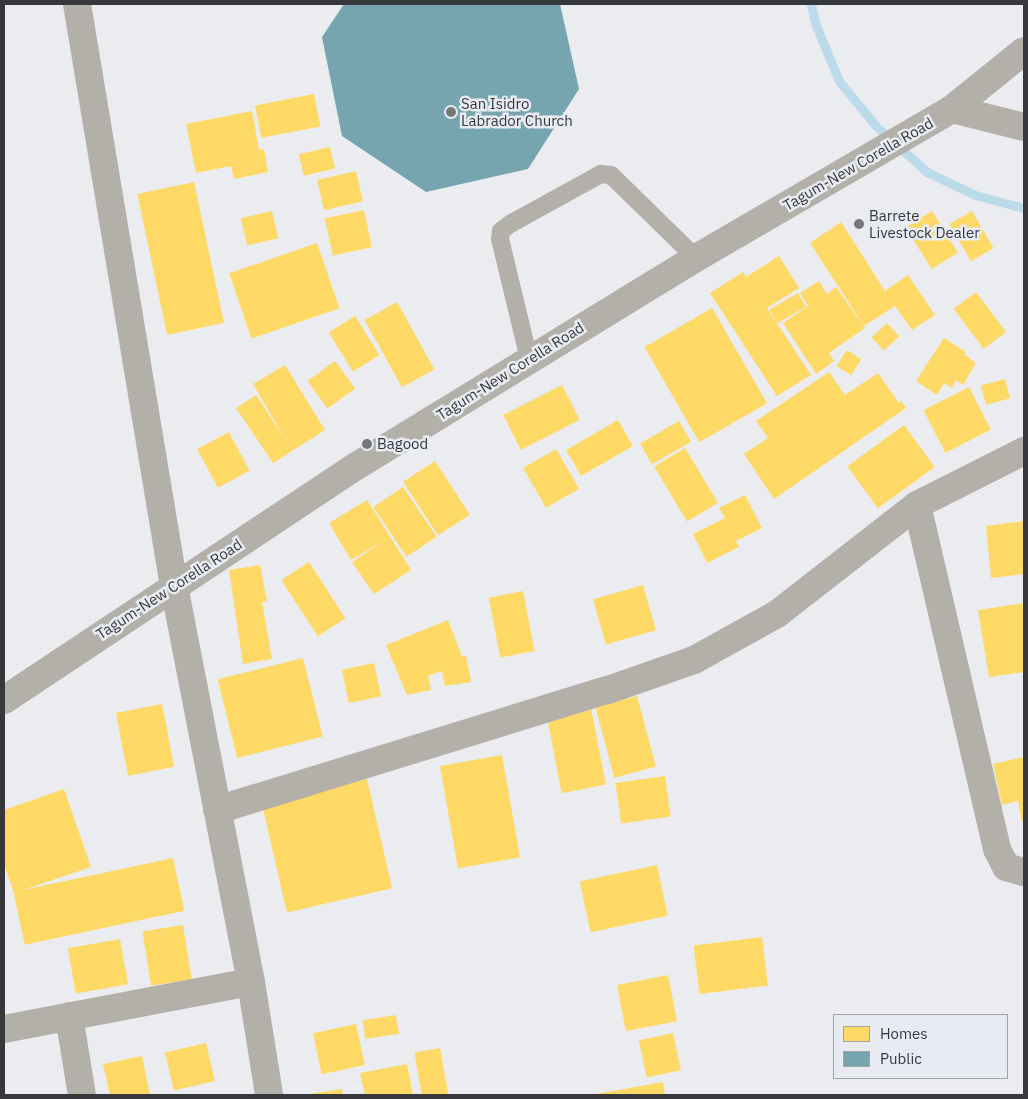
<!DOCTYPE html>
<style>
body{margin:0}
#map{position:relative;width:1028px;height:1099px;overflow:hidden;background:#eaecf0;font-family:"IBM Plex Sans",sans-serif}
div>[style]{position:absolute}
.homes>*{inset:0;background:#ffd966;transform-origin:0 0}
.public>*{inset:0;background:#76a5af}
.stream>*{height:9px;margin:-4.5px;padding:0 4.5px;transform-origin:4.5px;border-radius:4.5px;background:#bcdbea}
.service>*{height:18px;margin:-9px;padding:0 9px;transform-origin:9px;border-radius:9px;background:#b3b0aa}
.minor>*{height:28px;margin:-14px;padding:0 14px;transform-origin:14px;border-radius:14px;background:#b3b0aa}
.tertiary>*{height:28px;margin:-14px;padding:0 14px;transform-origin:14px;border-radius:14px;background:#b3b0aa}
.secondary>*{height:28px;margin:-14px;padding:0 14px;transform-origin:14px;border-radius:14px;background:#b2b0a9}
.dots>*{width:14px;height:14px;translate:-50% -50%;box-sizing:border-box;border:2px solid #e8ebf2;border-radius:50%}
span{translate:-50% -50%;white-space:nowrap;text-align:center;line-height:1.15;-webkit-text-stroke:5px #e8ebf2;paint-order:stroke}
.poi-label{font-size:15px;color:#37383b}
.left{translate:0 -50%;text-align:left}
.street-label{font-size:15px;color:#37383b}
.frame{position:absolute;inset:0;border:5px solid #37383b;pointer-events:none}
.legend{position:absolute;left:833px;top:1014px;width:175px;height:65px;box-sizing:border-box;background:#e8ebf2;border:1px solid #a1a3a9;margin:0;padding:6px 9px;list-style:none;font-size:15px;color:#37383b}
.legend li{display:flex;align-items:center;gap:10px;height:25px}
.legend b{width:25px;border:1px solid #a1a3a9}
</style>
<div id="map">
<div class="homes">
<div style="left:314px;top:94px;width:33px;height:60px;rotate:79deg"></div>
<div style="clip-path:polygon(252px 111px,259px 150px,264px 149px,268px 172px,234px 179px,231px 166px,196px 173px,186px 124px)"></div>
<div style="left:330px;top:147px;width:22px;height:32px;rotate:77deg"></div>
<div style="left:356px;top:171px;width:31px;height:40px;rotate:77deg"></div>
<div style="left:194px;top:182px;width:144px;height:58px;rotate:78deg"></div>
<div style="left:364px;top:210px;width:38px;height:40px;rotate:78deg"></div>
<div style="left:272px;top:211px;width:28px;height:32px;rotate:77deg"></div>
<div style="left:932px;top:211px;width:49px;height:31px;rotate:58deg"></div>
<div style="left:972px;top:211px;width:43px;height:26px;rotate:60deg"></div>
<div style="clip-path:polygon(841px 222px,885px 291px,908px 275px,935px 315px,912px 330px,895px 306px,864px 326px,810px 243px)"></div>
<div style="left:317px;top:243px;width:69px;height:93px;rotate:71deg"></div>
<div style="clip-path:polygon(779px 256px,799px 288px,767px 308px,811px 375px,777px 396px,710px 293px,743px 272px,746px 277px)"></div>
<div style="clip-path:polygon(819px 281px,827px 294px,836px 287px,865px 328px,829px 353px,834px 361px,816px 374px,783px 323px,808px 306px,800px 293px)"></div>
<div style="left:976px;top:292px;width:50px;height:28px;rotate:53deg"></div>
<div style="left:798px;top:293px;width:16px;height:33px;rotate:60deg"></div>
<div style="left:397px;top:302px;width:77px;height:37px;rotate:61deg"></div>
<div style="left:712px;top:308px;width:110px;height:78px;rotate:60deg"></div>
<div style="left:355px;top:316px;width:46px;height:31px;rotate:58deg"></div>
<div style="left:887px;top:323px;width:18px;height:21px;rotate:47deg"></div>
<div style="clip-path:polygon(944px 338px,966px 352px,964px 354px,976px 363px,963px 385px,956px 380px,952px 388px,944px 383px,937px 395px,916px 381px)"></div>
<div style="left:847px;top:350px;width:17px;height:19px;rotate:33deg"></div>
<div style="left:335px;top:361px;width:34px;height:34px;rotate:54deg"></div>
<div style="clip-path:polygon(285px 365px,325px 430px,273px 463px,236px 408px,256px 395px,287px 442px,253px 384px)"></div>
<div style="clip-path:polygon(829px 372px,845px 395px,878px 373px,899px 403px,902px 401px,906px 408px,774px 499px,744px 454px,768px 438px,756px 421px)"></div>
<div style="left:1005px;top:379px;width:20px;height:25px;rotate:75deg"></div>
<div style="left:562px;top:385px;width:39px;height:66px;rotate:63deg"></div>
<div style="left:969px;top:387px;width:48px;height:51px;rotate:63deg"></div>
<div style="left:618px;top:420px;width:30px;height:60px;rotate:60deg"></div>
<div style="left:679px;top:421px;width:24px;height:45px;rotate:60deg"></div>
<div style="left:904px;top:425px;width:52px;height:70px;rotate:54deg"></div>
<div style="left:229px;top:432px;width:44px;height:36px;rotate:62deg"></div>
<div style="left:685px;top:448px;width:64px;height:36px;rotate:59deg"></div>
<div style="left:556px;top:449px;width:46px;height:38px;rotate:60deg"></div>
<div style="left:435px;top:461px;width:64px;height:38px;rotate:57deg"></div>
<div style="left:403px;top:487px;width:60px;height:36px;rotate:56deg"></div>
<div style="clip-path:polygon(745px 495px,762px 528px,736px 541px,739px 547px,707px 563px,693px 534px,725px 518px,719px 508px)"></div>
<div style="clip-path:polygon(367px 500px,411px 570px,374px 594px,352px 562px,385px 540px,351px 560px,329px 523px)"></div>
<div style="clip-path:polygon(1024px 521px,1024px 574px,991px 578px,986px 526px)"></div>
<div style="left:309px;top:562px;width:67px;height:33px;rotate:57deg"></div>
<div style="clip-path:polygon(260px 565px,267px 601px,262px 602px,272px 659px,243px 664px,229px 570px)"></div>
<div style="left:643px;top:585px;width:47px;height:52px;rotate:74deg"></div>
<div style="left:523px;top:591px;width:61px;height:35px;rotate:79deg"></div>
<div style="clip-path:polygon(1024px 603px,1024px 672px,989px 677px,978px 610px)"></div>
<div style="clip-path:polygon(448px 620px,462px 656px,466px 656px,471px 682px,445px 686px,442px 671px,428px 676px,431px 690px,407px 695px,386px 645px)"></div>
<div style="left:303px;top:658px;width:81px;height:88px;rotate:76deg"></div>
<div style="left:374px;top:663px;width:34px;height:33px;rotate:78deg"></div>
<div style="left:637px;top:696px;width:73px;height:43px;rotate:75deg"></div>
<div style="left:162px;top:704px;width:64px;height:47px;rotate:79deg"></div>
<div style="left:591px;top:708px;width:78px;height:45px;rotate:79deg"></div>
<div style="left:502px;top:755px;width:104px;height:63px;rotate:80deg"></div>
<div style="clip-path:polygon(1024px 757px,1024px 821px,1022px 822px,1018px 801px,1002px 805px,993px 764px)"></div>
<div style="left:665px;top:776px;width:41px;height:50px;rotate:82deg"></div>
<div style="left:367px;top:779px;width:112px;height:108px;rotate:77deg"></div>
<div style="clip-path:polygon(64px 789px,91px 867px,14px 893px,4px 864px,4px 810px)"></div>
<div style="left:173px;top:858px;width:54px;height:163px;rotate:78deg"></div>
<div style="left:657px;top:865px;width:52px;height:79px;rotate:78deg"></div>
<div style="left:183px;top:925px;width:55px;height:41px;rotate:81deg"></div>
<div style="left:762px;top:937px;width:49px;height:69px;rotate:83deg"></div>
<div style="left:120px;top:939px;width:46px;height:53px;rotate:80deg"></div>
<div style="left:668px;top:975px;width:47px;height:52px;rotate:79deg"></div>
<div style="left:396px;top:1015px;width:19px;height:34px;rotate:81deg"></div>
<div style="left:356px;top:1024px;width:42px;height:44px;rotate:78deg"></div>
<div style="left:673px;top:1033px;width:38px;height:35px;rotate:78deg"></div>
<div style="left:206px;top:1043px;width:39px;height:42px;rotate:77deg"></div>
<div style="left:440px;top:1048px;width:48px;height:26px;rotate:80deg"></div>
<div style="clip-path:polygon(142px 1056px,150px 1095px,110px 1095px,103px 1064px)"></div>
<div style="clip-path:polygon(407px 1064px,413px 1095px,365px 1095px,360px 1073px)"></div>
<div style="clip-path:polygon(663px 1082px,665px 1095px,596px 1095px,596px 1094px)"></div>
<div style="clip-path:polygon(342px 1089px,343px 1095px,309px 1095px,309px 1094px)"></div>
</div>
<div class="public">
<div style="clip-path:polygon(344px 4px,560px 4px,579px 89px,528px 169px,426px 192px,342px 136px,322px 37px)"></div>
</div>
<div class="stream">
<div style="left:811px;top:4px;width:19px;rotate:78deg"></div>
<div style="left:815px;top:23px;width:63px;rotate:67.5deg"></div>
<div style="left:839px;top:81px;width:58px;rotate:50.6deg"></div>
<div style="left:876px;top:126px;width:69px;rotate:42deg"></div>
<div style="left:927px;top:172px;width:53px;rotate:25.6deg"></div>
<div style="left:975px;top:195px;width:51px;rotate:14.9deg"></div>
</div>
<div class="service">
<div style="left:529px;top:359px;width:123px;rotate:-103.6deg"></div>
<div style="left:500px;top:239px;width:8px;rotate:-83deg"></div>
<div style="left:501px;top:231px;width:11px;rotate:-38deg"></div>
<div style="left:510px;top:224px;width:104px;rotate:-28.8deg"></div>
<div style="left:601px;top:174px;width:10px;rotate:6deg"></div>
<div style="left:611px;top:175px;width:119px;rotate:44.3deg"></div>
</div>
<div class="minor">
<div style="left:917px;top:505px;width:353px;rotate:76.9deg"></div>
<div style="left:997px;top:849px;width:20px;rotate:63deg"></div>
<div style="left:1006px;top:867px;width:19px;rotate:16deg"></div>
<div style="left:174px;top:586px;width:403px;rotate:79deg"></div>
<div style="left:251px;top:982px;width:114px;rotate:80.9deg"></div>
<div style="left:217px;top:810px;width:409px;rotate:-17.1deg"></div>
<div style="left:608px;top:690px;width:91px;rotate:-19.2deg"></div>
<div style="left:694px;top:660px;width:95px;rotate:-29deg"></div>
<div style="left:777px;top:614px;width:177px;rotate:-37.9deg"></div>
<div style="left:917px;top:505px;width:120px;rotate:-26.8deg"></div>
<div style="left:69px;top:1016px;width:80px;rotate:80.7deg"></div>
<div style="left:4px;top:1029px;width:251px;rotate:-10.8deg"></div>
</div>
<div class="tertiary">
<div style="left:77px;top:4px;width:590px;rotate:80.54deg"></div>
</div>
<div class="secondary">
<div style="left:952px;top:109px;width:74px;rotate:14deg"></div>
<div style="left:4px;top:700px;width:415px;rotate:-33.6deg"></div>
<div style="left:350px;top:470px;width:406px;rotate:-31.5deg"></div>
<div style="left:696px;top:258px;width:296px;rotate:-30.2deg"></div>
<div style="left:952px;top:109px;width:92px;rotate:-38.9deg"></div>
</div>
<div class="dots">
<div style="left:451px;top:112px;background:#76777a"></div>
<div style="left:859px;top:224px;background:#76777a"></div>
<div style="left:367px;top:444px;background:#76777a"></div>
</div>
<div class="poi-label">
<span class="left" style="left:461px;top:112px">San Isidro<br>Labrador Church</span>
<span class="left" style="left:869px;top:224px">Barrete<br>Livestock Dealer</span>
<span class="left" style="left:377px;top:444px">Bagood</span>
</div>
<div class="street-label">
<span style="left:858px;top:164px;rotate:-30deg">Tagum-New Corella Road</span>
<span style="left:510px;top:371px;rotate:-32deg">Tagum-New Corella Road</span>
<span style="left:169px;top:589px;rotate:-33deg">Tagum-New Corella Road</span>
</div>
<div class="frame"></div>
<ul class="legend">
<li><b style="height:14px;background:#ffd966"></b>Homes</li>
<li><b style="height:14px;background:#76a5af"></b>Public</li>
</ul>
</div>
